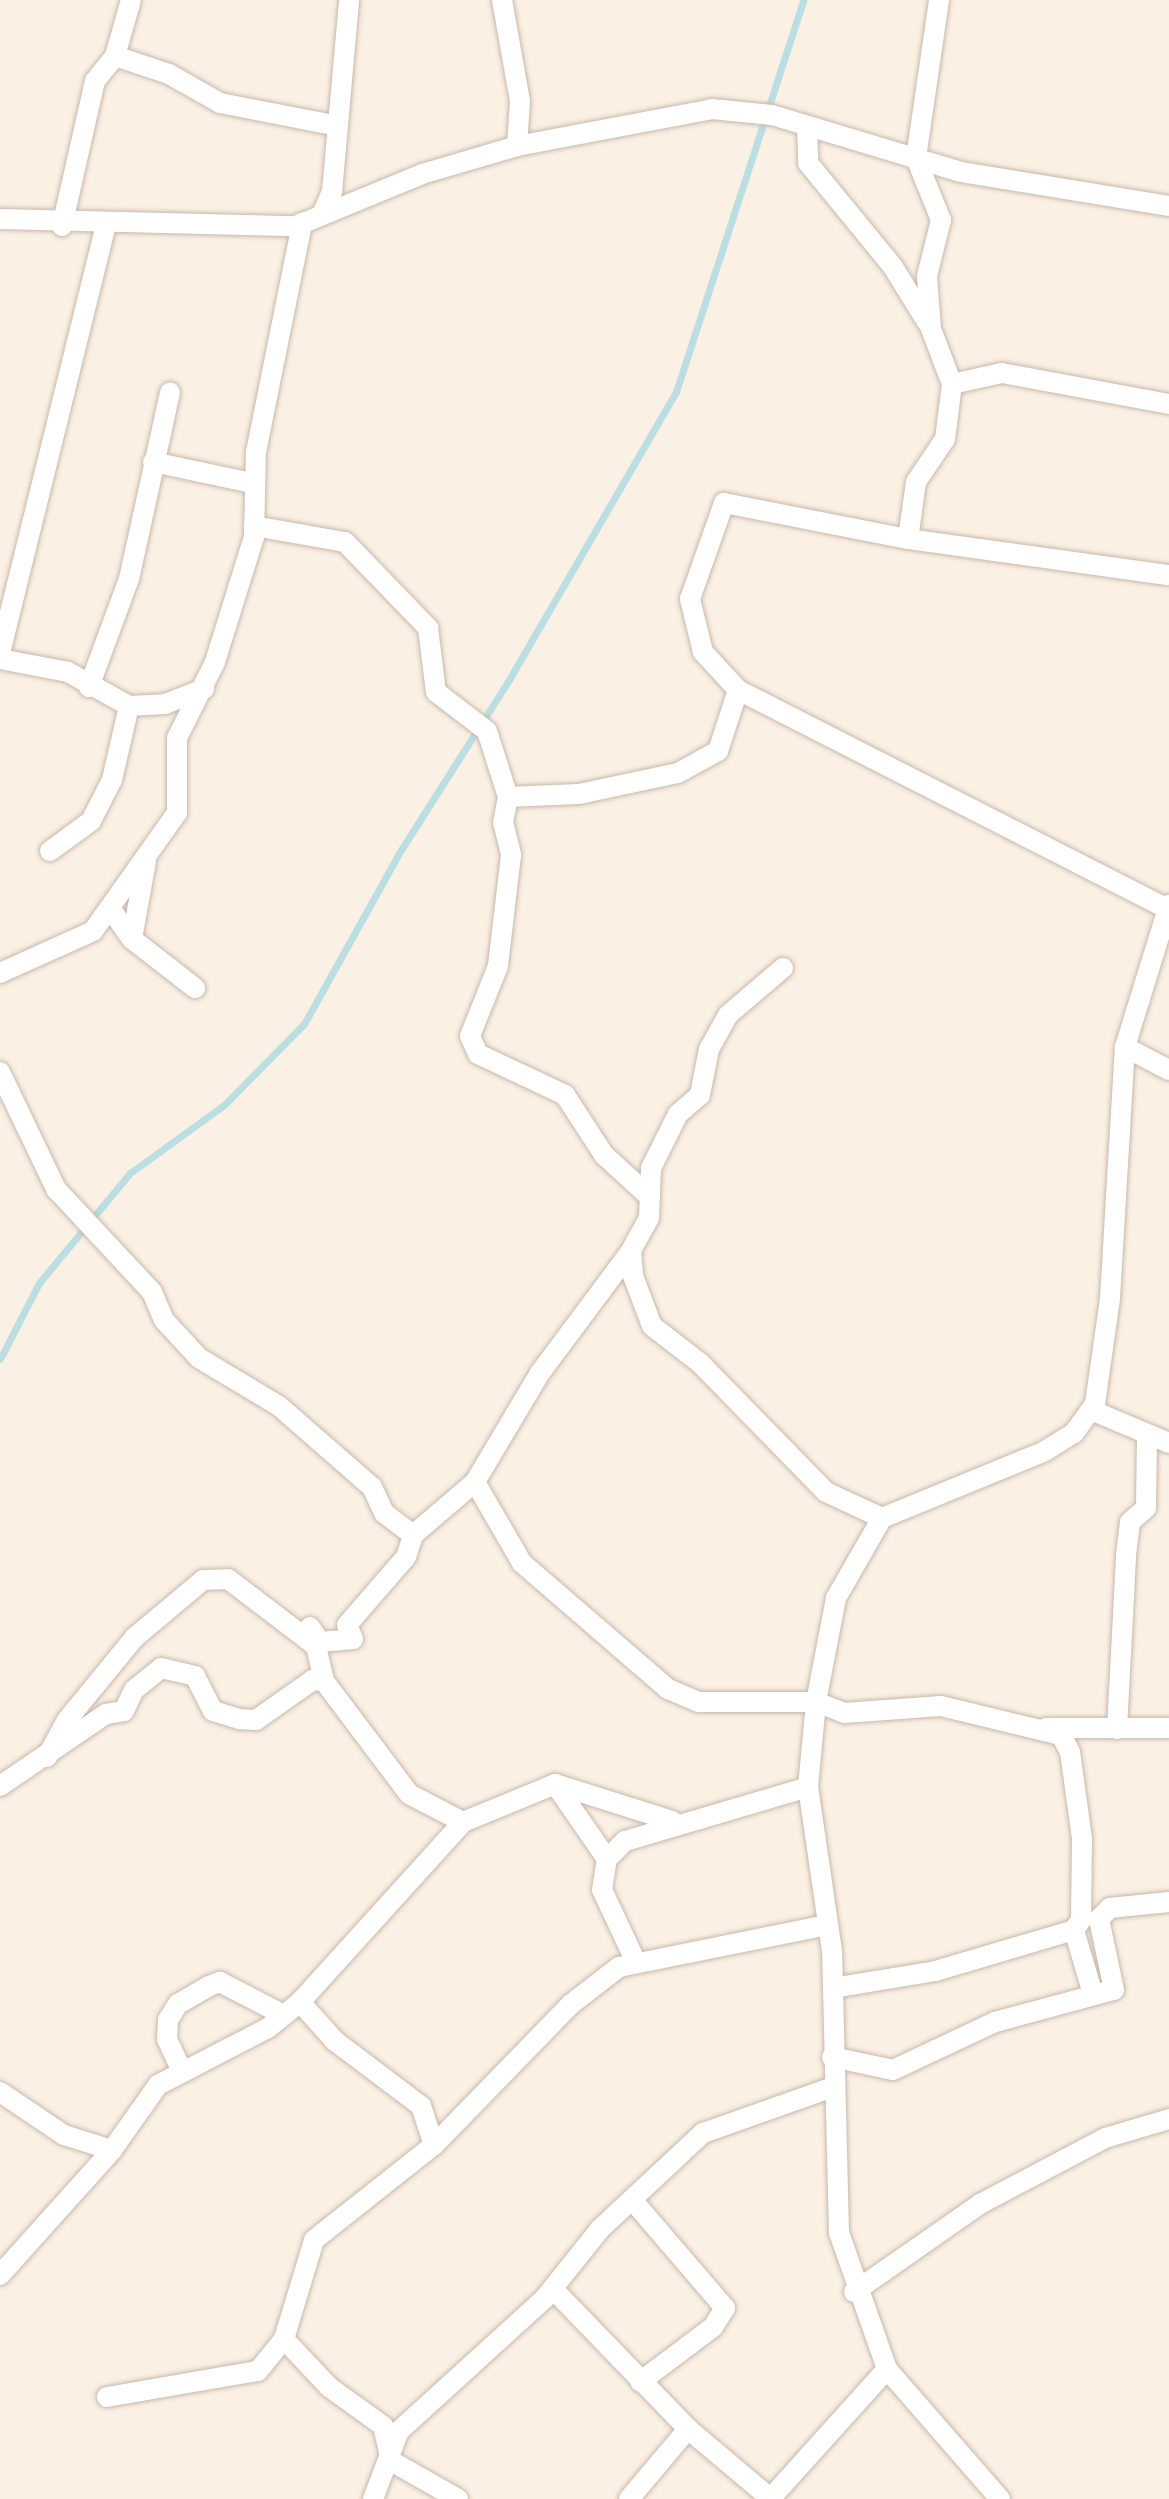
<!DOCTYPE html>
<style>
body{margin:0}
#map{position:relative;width:1169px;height:2499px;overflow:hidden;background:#faf0e3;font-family:"Titillium Web",sans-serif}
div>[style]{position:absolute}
.stream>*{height:7px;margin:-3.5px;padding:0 3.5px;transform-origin:3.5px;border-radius:3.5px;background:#badee2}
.roads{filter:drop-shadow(0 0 2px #cab7ab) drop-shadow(0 0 2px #cab7ab)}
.minor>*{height:20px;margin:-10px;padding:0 10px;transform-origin:10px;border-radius:10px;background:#fff}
span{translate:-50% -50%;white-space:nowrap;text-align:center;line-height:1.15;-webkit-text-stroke:6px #fdf4e9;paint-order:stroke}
</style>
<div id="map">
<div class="stream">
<div style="left:0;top:1359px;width:85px;rotate:-62.8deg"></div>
<div style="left:39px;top:1283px;width:143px;rotate:-50.4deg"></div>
<div style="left:130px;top:1173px;width:116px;rotate:-35.9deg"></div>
<div style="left:224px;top:1105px;width:114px;rotate:-45.4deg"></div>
<div style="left:304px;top:1024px;width:199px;rotate:-60.9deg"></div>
<div style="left:401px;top:850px;width:204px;rotate:-57.6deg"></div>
<div style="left:510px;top:678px;width:331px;rotate:-59.9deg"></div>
<div style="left:676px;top:392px;width:412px;rotate:-72deg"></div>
</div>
<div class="roads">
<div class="minor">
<div style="left:502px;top:0;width:103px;rotate:79.9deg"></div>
<div style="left:520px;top:101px;width:45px;rotate:93.8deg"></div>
<div style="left:115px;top:56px;width:57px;rotate:18.4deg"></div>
<div style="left:169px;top:74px;width:59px;rotate:29.6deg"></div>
<div style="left:220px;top:103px;width:120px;rotate:11deg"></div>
<div style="left:807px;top:126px;width:37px;rotate:88deg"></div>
<div style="left:808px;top:163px;width:134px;rotate:50.7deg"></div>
<div style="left:893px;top:267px;width:65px;rotate:58.3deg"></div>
<div style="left:322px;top:215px;width:25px;rotate:-67deg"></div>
<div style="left:332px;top:192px;width:193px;rotate:-84.9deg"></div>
<div style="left:0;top:219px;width:296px;rotate:1.4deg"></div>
<div style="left:296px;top:226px;width:136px;rotate:-22.4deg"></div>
<div style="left:422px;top:174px;width:99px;rotate:-16.4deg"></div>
<div style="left:517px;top:146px;width:198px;rotate:-10.7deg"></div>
<div style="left:712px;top:109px;width:60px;rotate:5.7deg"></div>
<div style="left:772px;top:115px;width:197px;rotate:16.8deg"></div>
<div style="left:961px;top:172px;width:211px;rotate:9.3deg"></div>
<div style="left:62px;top:226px;width:149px;rotate:-77.2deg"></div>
<div style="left:95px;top:81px;width:32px;rotate:-51deg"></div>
<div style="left:115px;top:56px;width:58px;rotate:-74.1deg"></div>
<div style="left:952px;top:384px;width:51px;rotate:-12.4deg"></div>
<div style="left:1002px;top:373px;width:170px;rotate:10.5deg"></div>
<div style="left:153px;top:462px;width:101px;rotate:12deg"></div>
<div style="left:254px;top:526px;width:92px;rotate:10deg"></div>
<div style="left:345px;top:542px;width:120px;rotate:46deg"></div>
<div style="left:428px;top:628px;width:64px;rotate:82.9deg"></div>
<div style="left:436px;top:692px;width:64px;rotate:37.4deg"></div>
<div style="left:487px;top:731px;width:69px;rotate:72.3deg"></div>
<div style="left:508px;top:797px;width:25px;rotate:101deg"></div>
<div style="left:503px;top:822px;width:34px;rotate:76deg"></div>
<div style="left:511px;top:855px;width:112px;rotate:96.7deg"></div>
<div style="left:498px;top:966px;width:75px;rotate:111.8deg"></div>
<div style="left:470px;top:1036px;width:20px;rotate:66deg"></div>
<div style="left:478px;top:1054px;width:96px;rotate:25.2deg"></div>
<div style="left:565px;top:1095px;width:72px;rotate:57deg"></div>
<div style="left:604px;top:1155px;width:62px;rotate:42.4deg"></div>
<div style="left:908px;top:539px;width:263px;rotate:7.9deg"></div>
<div style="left:0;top:653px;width:440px;rotate:-76.1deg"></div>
<div style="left:0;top:659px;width:69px;rotate:10.8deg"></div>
<div style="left:68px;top:672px;width:70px;rotate:29.1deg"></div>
<div style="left:129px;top:706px;width:36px;rotate:-3deg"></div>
<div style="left:165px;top:704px;width:42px;rotate:-21deg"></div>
<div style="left:89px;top:687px;width:115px;rotate:-69.7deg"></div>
<div style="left:129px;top:579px;width:191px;rotate:-77.6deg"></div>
<div style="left:738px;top:690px;width:482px;rotate:27deg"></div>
<div style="left:508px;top:797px;width:71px;rotate:-2.4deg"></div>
<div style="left:579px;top:794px;width:101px;rotate:-12deg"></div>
<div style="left:678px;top:773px;width:46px;rotate:-28.8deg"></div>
<div style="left:718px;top:751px;width:64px;rotate:-71.8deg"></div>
<div style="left:738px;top:690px;width:52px;rotate:-132.6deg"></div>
<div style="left:703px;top:652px;width:55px;rotate:-103.8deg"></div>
<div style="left:690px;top:599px;width:102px;rotate:-70.5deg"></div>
<div style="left:724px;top:503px;width:187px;rotate:11.1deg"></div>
<div style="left:908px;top:539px;width:58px;rotate:-82deg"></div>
<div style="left:916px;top:482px;width:52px;rotate:-56deg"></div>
<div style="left:945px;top:439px;width:55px;rotate:-82.7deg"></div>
<div style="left:952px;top:384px;width:59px;rotate:-110.9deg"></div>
<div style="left:931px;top:329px;width:53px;rotate:-94.3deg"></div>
<div style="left:927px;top:276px;width:58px;rotate:-76deg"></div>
<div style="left:941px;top:220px;width:67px;rotate:-112deg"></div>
<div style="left:916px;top:158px;width:160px;rotate:-81.7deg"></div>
<div style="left:50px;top:851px;width:51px;rotate:-36.2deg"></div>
<div style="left:91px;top:821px;width:46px;rotate:-62.9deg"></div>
<div style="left:112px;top:780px;width:76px;rotate:-77.1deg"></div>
<div style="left:110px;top:908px;width:38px;rotate:55deg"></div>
<div style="left:132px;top:939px;width:80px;rotate:37.9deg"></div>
<div style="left:132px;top:939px;width:79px;rotate:-79.8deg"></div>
<div style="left:783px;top:968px;width:72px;rotate:139.5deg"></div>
<div style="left:728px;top:1015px;width:39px;rotate:119deg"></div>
<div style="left:709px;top:1049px;width:47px;rotate:101.1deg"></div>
<div style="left:700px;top:1095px;width:29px;rotate:139deg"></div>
<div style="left:678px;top:1114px;width:60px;rotate:116.6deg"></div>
<div style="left:651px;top:1168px;width:50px;rotate:92.3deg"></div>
<div style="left:649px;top:1218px;width:38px;rotate:119deg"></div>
<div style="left:631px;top:1251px;width:25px;rotate:85deg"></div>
<div style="left:633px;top:1276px;width:53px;rotate:69.2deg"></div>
<div style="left:652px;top:1326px;width:61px;rotate:37.6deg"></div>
<div style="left:700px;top:1363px;width:180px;rotate:45.7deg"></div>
<div style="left:826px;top:1492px;width:62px;rotate:24.9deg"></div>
<div style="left:0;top:973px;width:102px;rotate:-24.3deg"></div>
<div style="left:93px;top:931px;width:145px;rotate:-54.6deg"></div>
<div style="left:177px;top:813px;width:75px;rotate:-90deg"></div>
<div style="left:177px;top:738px;width:85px;rotate:-63.4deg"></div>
<div style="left:215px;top:662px;width:131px;rotate:-72.7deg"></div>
<div style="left:254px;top:537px;width:85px;rotate:-88.7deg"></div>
<div style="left:256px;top:452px;width:234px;rotate:-78.6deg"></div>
<div style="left:1125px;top:1047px;width:50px;rotate:27.6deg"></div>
<div style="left:0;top:1072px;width:130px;rotate:64.4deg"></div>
<div style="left:56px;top:1189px;width:141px;rotate:47deg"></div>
<div style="left:152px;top:1292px;width:30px;rotate:67deg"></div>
<div style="left:164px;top:1320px;width:52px;rotate:47.4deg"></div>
<div style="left:199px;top:1358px;width:93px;rotate:31deg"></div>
<div style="left:279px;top:1406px;width:123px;rotate:41.1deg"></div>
<div style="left:372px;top:1487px;width:29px;rotate:65deg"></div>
<div style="left:384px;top:1513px;width:36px;rotate:37deg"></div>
<div style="left:413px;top:1535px;width:82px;rotate:-40.5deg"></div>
<div style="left:475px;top:1482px;width:127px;rotate:-59.2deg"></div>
<div style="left:540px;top:1373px;width:152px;rotate:-53.3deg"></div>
<div style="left:1091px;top:1410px;width:85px;rotate:22.9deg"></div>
<div style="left:475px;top:1482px;width:94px;rotate:59.9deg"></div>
<div style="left:522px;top:1563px;width:193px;rotate:40.8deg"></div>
<div style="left:668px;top:1689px;width:34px;rotate:23deg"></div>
<div style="left:699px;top:1702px;width:117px"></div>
<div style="left:816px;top:1702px;width:30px;rotate:21deg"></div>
<div style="left:844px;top:1713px;width:97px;rotate:-4.1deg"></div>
<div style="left:941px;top:1706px;width:123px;rotate:13.6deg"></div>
<div style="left:1061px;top:1735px;width:19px;rotate:62deg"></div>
<div style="left:1070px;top:1752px;width:87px;rotate:82.1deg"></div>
<div style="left:1082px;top:1838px;width:82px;rotate:90.7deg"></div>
<div style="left:1081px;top:1920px;width:12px;rotate:125deg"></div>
<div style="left:1074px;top:1930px;width:144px;rotate:163.5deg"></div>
<div style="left:936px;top:1971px;width:104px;rotate:170.6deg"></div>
<div style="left:310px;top:1627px;width:18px;rotate:56deg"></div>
<div style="left:320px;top:1642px;width:33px;rotate:-5deg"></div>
<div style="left:353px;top:1639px;width:15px;rotate:-113deg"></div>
<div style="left:347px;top:1625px;width:90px;rotate:-49.1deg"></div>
<div style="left:406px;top:1557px;width:23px;rotate:-72deg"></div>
<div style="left:1046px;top:1728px;width:123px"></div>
<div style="left:1117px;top:1729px;width:174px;rotate:-87deg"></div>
<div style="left:1126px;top:1555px;width:33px;rotate:-83deg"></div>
<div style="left:1130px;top:1522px;width:21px;rotate:-41deg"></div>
<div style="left:1146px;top:1508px;width:70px;rotate:-89.2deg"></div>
<div style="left:47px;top:1757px;width:42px;rotate:-61.6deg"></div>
<div style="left:67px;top:1720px;width:106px;rotate:-50.7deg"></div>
<div style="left:134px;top:1638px;width:90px;rotate:-40deg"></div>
<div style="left:203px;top:1580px;width:25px;rotate:-2deg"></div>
<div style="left:228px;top:1579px;width:111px;rotate:37.3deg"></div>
<div style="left:316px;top:1646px;width:36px;rotate:77deg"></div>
<div style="left:324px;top:1681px;width:141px;rotate:53deg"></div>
<div style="left:409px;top:1794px;width:61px;rotate:27.4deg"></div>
<div style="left:555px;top:1784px;width:91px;rotate:55.3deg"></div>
<div style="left:0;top:1786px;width:128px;rotate:-34.2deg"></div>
<div style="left:106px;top:1714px;width:18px;rotate:-9deg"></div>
<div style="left:124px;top:1711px;width:23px;rotate:-65deg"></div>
<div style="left:134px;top:1690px;width:35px;rotate:-39deg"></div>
<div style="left:161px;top:1668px;width:35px;rotate:13deg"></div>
<div style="left:195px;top:1676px;width:39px;rotate:63deg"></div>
<div style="left:213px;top:1711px;width:28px;rotate:17deg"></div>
<div style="left:240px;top:1719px;width:16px;rotate:4deg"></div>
<div style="left:256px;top:1720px;width:70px;rotate:-35.1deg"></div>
<div style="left:313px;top:1680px;width:11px;rotate:5deg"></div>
<div style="left:1074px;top:1930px;width:67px;rotate:73.5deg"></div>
<div style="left:635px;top:1960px;width:77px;rotate:-115.2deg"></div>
<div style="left:602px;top:1890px;width:31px;rotate:-81deg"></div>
<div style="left:607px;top:1859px;width:25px;rotate:-45deg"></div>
<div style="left:625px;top:1841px;width:191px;rotate:-16.4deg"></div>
<div style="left:300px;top:2002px;width:52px;rotate:48.1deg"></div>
<div style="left:335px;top:2041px;width:108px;rotate:37.1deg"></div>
<div style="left:421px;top:2106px;width:41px;rotate:71.6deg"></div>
<div style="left:832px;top:2057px;width:62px;rotate:12deg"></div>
<div style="left:893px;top:2070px;width:113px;rotate:-25.2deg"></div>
<div style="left:995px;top:2022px;width:123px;rotate:-15.1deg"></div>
<div style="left:1114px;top:1990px;width:73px;rotate:-101.9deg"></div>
<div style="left:1099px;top:1919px;width:16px;rotate:-45deg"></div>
<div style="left:1110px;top:1908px;width:59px;rotate:-5.8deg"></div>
<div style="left:180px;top:2067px;width:31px;rotate:-115deg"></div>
<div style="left:167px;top:2039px;width:19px;rotate:-87deg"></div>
<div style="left:168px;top:2020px;width:19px;rotate:-58deg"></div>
<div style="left:178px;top:2004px;width:36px;rotate:-30deg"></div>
<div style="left:209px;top:1986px;width:12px;rotate:-20deg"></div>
<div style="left:220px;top:1982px;width:72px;rotate:27.3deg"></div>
<div style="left:0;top:2092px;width:77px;rotate:33.9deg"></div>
<div style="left:64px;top:2135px;width:50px;rotate:17.4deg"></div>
<div style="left:634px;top:2202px;width:140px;rotate:49.4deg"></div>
<div style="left:725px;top:2308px;width:22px;rotate:122deg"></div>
<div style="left:713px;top:2327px;width:91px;rotate:143deg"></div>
<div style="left:0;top:2275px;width:168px;rotate:-48.1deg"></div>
<div style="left:112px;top:2150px;width:80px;rotate:-54.7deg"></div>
<div style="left:158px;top:2085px;width:124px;rotate:-27.4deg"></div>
<div style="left:268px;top:2028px;width:41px;rotate:-39.1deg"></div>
<div style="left:300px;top:2002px;width:243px;rotate:-47.8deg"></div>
<div style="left:463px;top:1822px;width:100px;rotate:-22.4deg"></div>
<div style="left:555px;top:1784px;width:123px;rotate:17.5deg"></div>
<div style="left:553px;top:2289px;width:194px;rotate:46deg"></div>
<div style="left:688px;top:2429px;width:107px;rotate:40.1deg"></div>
<div style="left:854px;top:2292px;width:154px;rotate:-34.9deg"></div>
<div style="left:980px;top:2204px;width:141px;rotate:-27.8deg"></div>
<div style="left:1105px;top:2138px;width:67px;rotate:-16.5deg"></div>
<div style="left:284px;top:2339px;width:66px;rotate:46.8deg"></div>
<div style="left:329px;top:2387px;width:67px;rotate:35.8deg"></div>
<div style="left:383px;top:2426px;width:36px;rotate:77deg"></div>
<div style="left:391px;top:2461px;width:77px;rotate:29.6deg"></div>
<div style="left:107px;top:2397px;width:153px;rotate:-9.8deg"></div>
<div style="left:258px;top:2371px;width:41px;rotate:-50.9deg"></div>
<div style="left:284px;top:2339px;width:103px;rotate:-73.1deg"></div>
<div style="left:314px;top:2240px;width:153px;rotate:-38.4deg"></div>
<div style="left:434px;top:2145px;width:195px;rotate:-45.8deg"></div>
<div style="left:570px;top:2005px;width:62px;rotate:-37.8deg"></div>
<div style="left:619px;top:1967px;width:213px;rotate:-11.4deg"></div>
<div style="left:373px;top:2499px;width:73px;rotate:-69.1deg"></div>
<div style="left:399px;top:2431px;width:197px;rotate:-42.3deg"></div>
<div style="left:545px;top:2298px;width:88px;rotate:-51.4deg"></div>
<div style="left:600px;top:2229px;width:141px;rotate:-43deg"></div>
<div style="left:703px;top:2133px;width:138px;rotate:-19.5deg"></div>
<div style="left:629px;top:2499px;width:92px;rotate:-49.9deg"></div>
<div style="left:770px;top:2499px;width:175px;rotate:-48deg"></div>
<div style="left:1000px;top:2499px;width:172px;rotate:-131deg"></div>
<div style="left:887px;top:2369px;width:144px;rotate:-109.4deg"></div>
<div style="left:839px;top:2233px;width:282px;rotate:-91.4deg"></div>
<div style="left:832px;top:1951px;width:166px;rotate:-98.3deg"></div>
<div style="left:808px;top:1787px;width:85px;rotate:-84.6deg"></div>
<div style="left:816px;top:1702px;width:106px;rotate:-79.1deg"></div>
<div style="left:836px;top:1598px;width:92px;rotate:-60.1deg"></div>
<div style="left:882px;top:1518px;width:176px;rotate:-22.3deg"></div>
<div style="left:1045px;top:1451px;width:34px;rotate:-32deg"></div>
<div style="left:1074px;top:1433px;width:36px;rotate:-54deg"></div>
<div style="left:1095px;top:1404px;width:107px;rotate:-81.9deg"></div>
<div style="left:1110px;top:1298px;width:251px;rotate:-86.6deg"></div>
<div style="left:1125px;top:1047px;width:149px;rotate:-72.8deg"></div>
</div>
</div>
</div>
